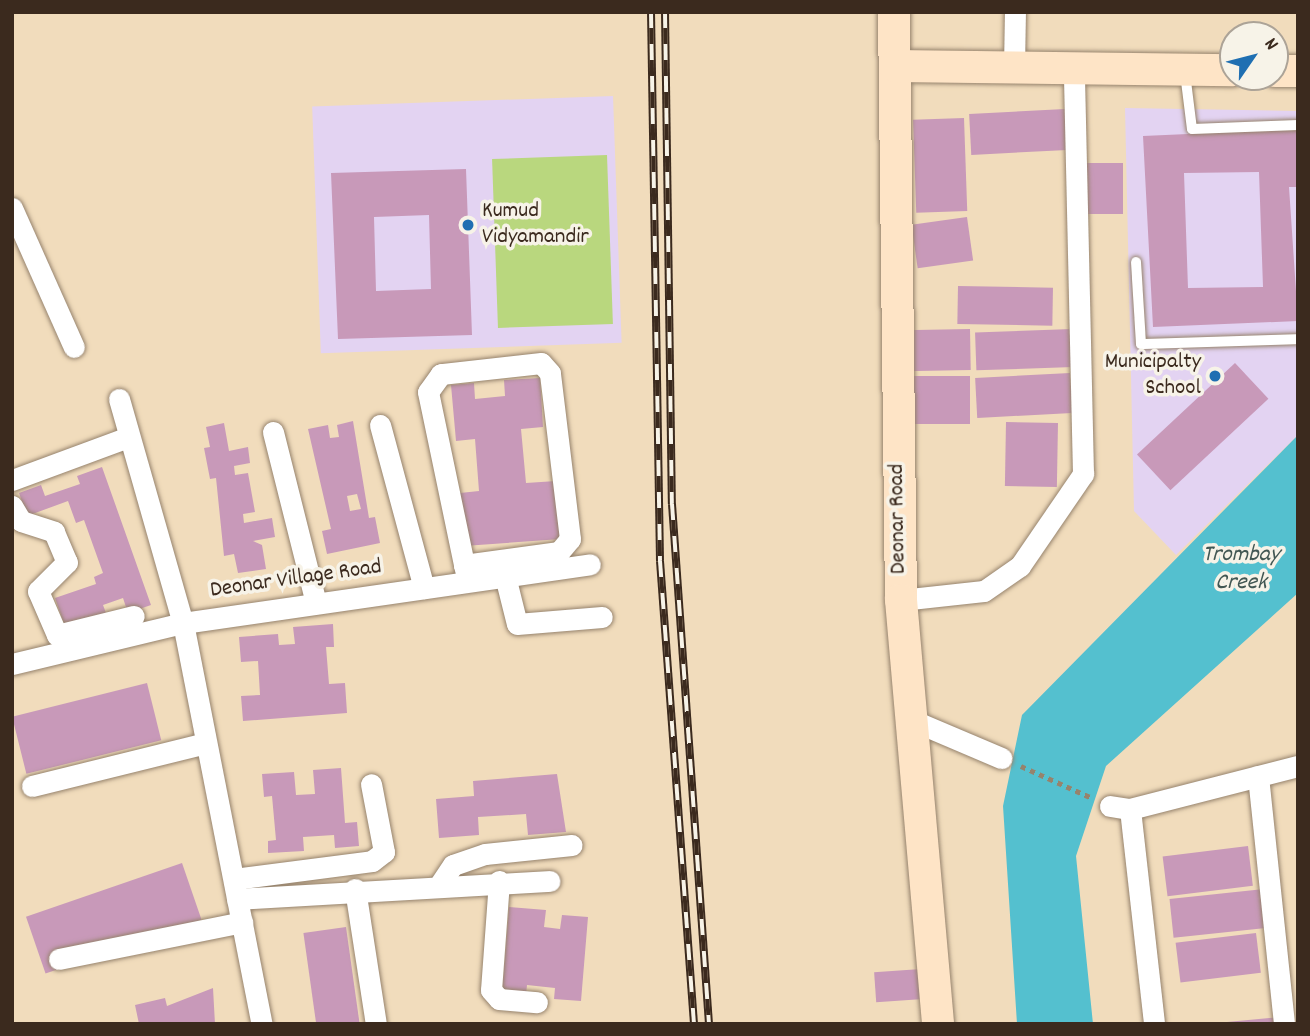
<!DOCTYPE html>
<style>
body{margin:0}
#map{position:relative;width:1310px;height:1036px;overflow:hidden;background:#f1dcbc;font-family:Dekko,sans-serif}
div>[style]{position:absolute}
.built>*{inset:0;background:#e3d3f2;transform-origin:0 0}
.green>*{inset:0;background:#b9d77e;transform-origin:0 0}
.water>*{inset:0;background:#54c0cf}
.building>*{inset:0;background:#c899b9;transform-origin:0 0}
.path>*{height:4.5px;margin-top:-2.25px;transform-origin:0;background:repeating-linear-gradient(90deg,#96836d 0 5px,transparent 0 10px)}
.roads{filter:drop-shadow(0 0 2px #96836d) drop-shadow(0 0 2px #96836d)}
.lane>*{height:10px;margin:-5px;padding:0 5px;transform-origin:5px;border-radius:5px;background:#fff}
.street>*{height:21px;margin:-10.5px;padding:0 10.5px;transform-origin:10.5px;border-radius:10.5px;background:#fff}
.secondary>*{height:32px;margin:-16px;padding:0 16px;transform-origin:16px;border-radius:16px;background:#fee4c6}
.rail>*{height:8px;margin-top:-4px;transform-origin:0;background:repeating-linear-gradient(90deg,#f7f3e8 0 16px,#3b2a1e 0 32px);box-sizing:border-box;border-block:2px solid #3b2a1e}
.dots>*{width:19px;height:19px;translate:-50% -50%;box-sizing:border-box;border:4px solid #f7f3e8;border-radius:50%}
span{translate:-50% -50%;white-space:nowrap;text-align:center;line-height:1.15;-webkit-text-stroke:7px #f7f3e8;paint-order:stroke}
.poi-label{font-size:23px;color:#3b2a1e}
.left{translate:0 -50%;text-align:left}
.right{translate:-100% -50%;text-align:right}
.street-label{font-size:23px;color:#3b2a1e}
.water-label{font-size:24px;color:#425753;font-style:italic}
.frame{position:absolute;inset:0;border:14px solid #3b2a1e;pointer-events:none}
.north{position:absolute;left:1219px;top:21px;width:70px;height:70px;box-sizing:border-box;background:#f7f3e8;border:2px solid #aca397;border-radius:50%;rotate:55deg;font-size:19px;font-weight:700;line-height:28px;text-align:center;color:#3b2a1e}
.north::after{content:'';display:block;margin:auto;width:24px;height:32px;background:#1f6fb2;clip-path:polygon(50% 0,100% 100%,50% 72%,0 100%)}
</style>
<div id="map">
<div class="built">
<div style="left:613px;top:96px;width:247px;height:301px;rotate:88deg"></div>
<div style="clip-path:polygon(1125px 108px,1298px 111px,1298px 435px,1176px 555px,1134px 511px)"></div>
</div>
<div class="green">
<div style="left:607px;top:155px;width:169px;height:115px;rotate:88deg"></div>
</div>
<div class="water">
<div style="clip-path:polygon(1298px 435px,1298px 593px,1106px 766px,1076px 856px,1093px 1024px,1017px 1024px,1003px 806px,1022px 715px)"></div>
</div>
<div class="building">
<div style="left:1065px;top:109px;width:41px;height:96px;rotate:87deg"></div>
<div style="left:964px;top:118px;width:93px;height:51px;rotate:88deg"></div>
<div style="clip-path:polygon(evenodd,1298px 129px,1298px 187px,1289px 187px,1298px 321px,1153px 327px,1143px 136px,1298px 129px,1259px 172px,1263px 287px,1188px 288px,1184px 173px,1259px 172px)"></div>
<div style="left:1079px;top:163px;width:44px;height:51px"></div>
<div style="clip-path:polygon(evenodd,466px 169px,472px 335px,338px 339px,331px 173px,466px 169px,429px 215px,431px 289px,376px 291px,374px 217px,429px 215px)"></div>
<div style="left:967px;top:217px;width:44px;height:56px;rotate:82deg"></div>
<div style="left:958px;top:286px;width:95px;height:38px;rotate:1deg"></div>
<div style="left:970px;top:329px;width:41px;height:68px;rotate:89deg"></div>
<div style="left:1072px;top:329px;width:38px;height:97px;rotate:88deg"></div>
<div style="left:1235px;top:363px;width:49px;height:134px;rotate:47deg"></div>
<div style="left:1070px;top:373px;width:40px;height:95px;rotate:87deg"></div>
<div style="left:970px;top:376px;width:48px;height:56px;rotate:90deg"></div>
<div style="clip-path:polygon(540px 378px,543px 427px,521px 429px,526px 483px,556px 481px,561px 539px,464px 546px,460px 493px,479px 491px,475px 439px,456px 441px,451px 385px,474px 383px,475px 399px,505px 396px,504px 380px)"></div>
<div style="clip-path:polygon(evenodd,353px 421px,369px 518px,375px 517px,380px 543px,327px 554px,322px 531px,331px 529px,308px 429px,328px 425px,330px 438px,339px 437px,337px 425px,353px 421px,357px 494px,361px 509px,350px 511px,347px 496px,357px 494px)"></div>
<div style="left:1006px;top:422px;width:52px;height:64px;rotate:1deg"></div>
<div style="clip-path:polygon(224px 423px,229px 451px,248px 447px,250px 463px,234px 466px,235px 475px,248px 473px,255px 512px,243px 514px,244px 523px,272px 518px,275px 537px,253px 541px,262px 545px,266px 569px,238px 573px,234px 554px,224px 556px,216px 478px,210px 479px,204px 448px,210px 447px,206px 427px)"></div>
<div style="clip-path:polygon(102px 467px,151px 605px,128px 613px,123px 598px,103px 605px,106px 613px,65px 627px,55px 598px,96px 584px,94px 577px,103px 573px,84px 520px,76px 523px,68px 501px,27px 516px,19px 493px,41px 485px,45px 496px,80px 484px,77px 476px)"></div>
<div style="clip-path:polygon(333px 624px,334px 647px,326px 647px,329px 684px,345px 683px,347px 713px,243px 721px,241px 696px,260px 695px,258px 661px,241px 662px,239px 637px,278px 634px,279px 645px,295px 644px,293px 627px)"></div>
<div style="left:147px;top:683px;width:59px;height:139px;rotate:76deg"></div>
<div style="clip-path:polygon(341px 768px,345px 823px,357px 822px,359px 846px,335px 848px,334px 835px,303px 837px,304px 851px,268px 853px,268px 841px,276px 840px,272px 796px,264px 797px,262px 774px,294px 772px,296px 795px,315px 794px,313px 770px)"></div>
<div style="clip-path:polygon(557px 774px,566px 832px,528px 835px,526px 814px,478px 817px,479px 835px,439px 838px,436px 799px,474px 796px,473px 781px)"></div>
<div style="left:1248px;top:846px;width:40px;height:86px;rotate:83deg"></div>
<div style="left:182px;top:863px;width:60px;height:165px;rotate:71deg"></div>
<div style="left:1264px;top:889px;width:39px;height:95px;rotate:84deg"></div>
<div style="clip-path:polygon(509px 907px,546px 910px,544px 927px,560px 929px,562px 915px,588px 917px,581px 1001px,554px 999px,555px 988px,527px 985px,526px 995px,502px 993px)"></div>
<div style="left:346px;top:927px;width:98px;height:43px;rotate:82deg"></div>
<div style="left:1256px;top:933px;width:40px;height:81px;rotate:83deg"></div>
<div style="left:921px;top:969px;width:30px;height:47px;rotate:86deg"></div>
<div style="clip-path:polygon(213px 988px,215px 1024px,139px 1024px,135px 1005px,165px 998px,167px 1006px)"></div>
<div style="clip-path:polygon(1280px 1017px,1280px 1024px,1227px 1024px,1227px 1022px)"></div>
</div>
<div class="path">
<div style="left:1021px;top:766px;width:76px;rotate:24.2deg"></div>
</div>
<div class="roads">
<div class="lane">
<div style="left:1185px;top:73px;width:56px;rotate:82.9deg"></div>
<div style="left:1192px;top:129px;width:106px;rotate:-2.2deg"></div>
<div style="left:1136px;top:262px;width:82px;rotate:86.5deg"></div>
<div style="left:1141px;top:344px;width:157px;rotate:-1.8deg"></div>
</div>
<div class="street">
<div style="left:1014px;top:67px;width:55px;rotate:-89deg"></div>
<div style="left:12px;top:208px;width:152px;rotate:66deg"></div>
<div style="left:119px;top:399px;width:233px;rotate:74.1deg"></div>
<div style="left:183px;top:623px;width:409px;rotate:78.9deg"></div>
<div style="left:380px;top:425px;width:169px;rotate:74.9deg"></div>
<div style="left:273px;top:432px;width:176px;rotate:75.9deg"></div>
<div style="left:12px;top:480px;width:124px;rotate:-20.3deg"></div>
<div style="left:12px;top:506px;width:17px;rotate:59deg"></div>
<div style="left:21px;top:521px;width:35px;rotate:18deg"></div>
<div style="left:54px;top:532px;width:33px;rotate:67deg"></div>
<div style="left:67px;top:562px;width:41px;rotate:135deg"></div>
<div style="left:38px;top:591px;width:48px;rotate:66.6deg"></div>
<div style="left:57px;top:635px;width:79px;rotate:-13.9deg"></div>
<div style="left:464px;top:565px;width:96px;rotate:-7.8deg"></div>
<div style="left:559px;top:552px;width:17px;rotate:-50deg"></div>
<div style="left:570px;top:539px;width:167px;rotate:-96.9deg"></div>
<div style="left:550px;top:373px;width:13px;rotate:-132deg"></div>
<div style="left:541px;top:363px;width:101px;rotate:173.7deg"></div>
<div style="left:441px;top:374px;width:22px;rotate:126deg"></div>
<div style="left:428px;top:392px;width:177px;rotate:78.2deg"></div>
<div style="left:464px;top:565px;width:16px;rotate:76deg"></div>
<div style="left:505px;top:576px;width:49px;rotate:76deg"></div>
<div style="left:517px;top:624px;width:85px;rotate:-4.7deg"></div>
<div style="left:901px;top:600px;width:83px;rotate:-6.2deg"></div>
<div style="left:984px;top:591px;width:44px;rotate:-34.8deg"></div>
<div style="left:1020px;top:566px;width:112px;rotate:-55.6deg"></div>
<div style="left:1083px;top:474px;width:406px;rotate:-91.3deg"></div>
<div style="left:12px;top:664px;width:176px;rotate:-13.5deg"></div>
<div style="left:183px;top:623px;width:411px;rotate:-8.2deg"></div>
<div style="left:914px;top:721px;width:95px;rotate:23deg"></div>
<div style="left:1258px;top:776px;width:249px;rotate:84deg"></div>
<div style="left:32px;top:786px;width:179px;rotate:-13.9deg"></div>
<div style="left:1110px;top:806px;width:20px;rotate:9deg"></div>
<div style="left:1130px;top:809px;width:173px;rotate:-14.4deg"></div>
<div style="left:1130px;top:809px;width:216px;rotate:83.6deg"></div>
<div style="left:234px;top:879px;width:139px;rotate:-7.4deg"></div>
<div style="left:372px;top:861px;width:15px;rotate:-37deg"></div>
<div style="left:384px;top:852px;width:69px;rotate:-100.8deg"></div>
<div style="left:499px;top:881px;width:109px;rotate:94.2deg"></div>
<div style="left:491px;top:990px;width:12px;rotate:48deg"></div>
<div style="left:499px;top:999px;width:38px;rotate:5deg"></div>
<div style="left:440px;top:884px;width:23px;rotate:-56deg"></div>
<div style="left:453px;top:865px;width:34px;rotate:-19deg"></div>
<div style="left:485px;top:854px;width:87px;rotate:-5.9deg"></div>
<div style="left:355px;top:889px;width:137px;rotate:81.2deg"></div>
<div style="left:237px;top:899px;width:313px;rotate:-3.3deg"></div>
<div style="left:59px;top:959px;width:187px;rotate:-11.4deg"></div>
</div>
<div class="secondary">
<div style="left:894px;top:12px;width:588px;rotate:89.32deg"></div>
<div style="left:901px;top:600px;width:426px;rotate:85deg"></div>
<div style="left:895px;top:66px;width:338px;rotate:0.7deg"></div>
<div style="left:1275px;top:71px;width:23px"></div>
</div>
</div>
<div class="rail">
<div style="left:651px;top:12px;width:549px;rotate:89.06deg"></div>
<div style="left:660px;top:561px;width:464px;rotate:85.8deg"></div>
<div style="left:665px;top:12px;width:492px;rotate:89.2deg"></div>
<div style="left:672px;top:504px;width:521px;rotate:85.93deg"></div>
</div>
<div class="dots">
<div style="left:468px;top:225px;background:#1f6fb2"></div>
<div style="left:1215px;top:376px;background:#1f6fb2"></div>
</div>
<div class="poi-label">
<span class="left" style="left:482px;top:225px">Kumud<br>Vidyamandir</span>
<span class="right" style="left:1201px;top:376px">Municipalty<br>School</span>
</div>
<div class="street-label">
<span style="left:899px;top:519px;rotate:-91deg">Deonar Road</span>
<span style="left:296px;top:580px;rotate:-8deg">Deonar Village Road</span>
</div>
<div class="water-label">
<span style="left:1241px;top:570px">Trombay<br>Creek</span>
</div>
<div class="frame"></div>
<div class="north">N</div>
</div>
